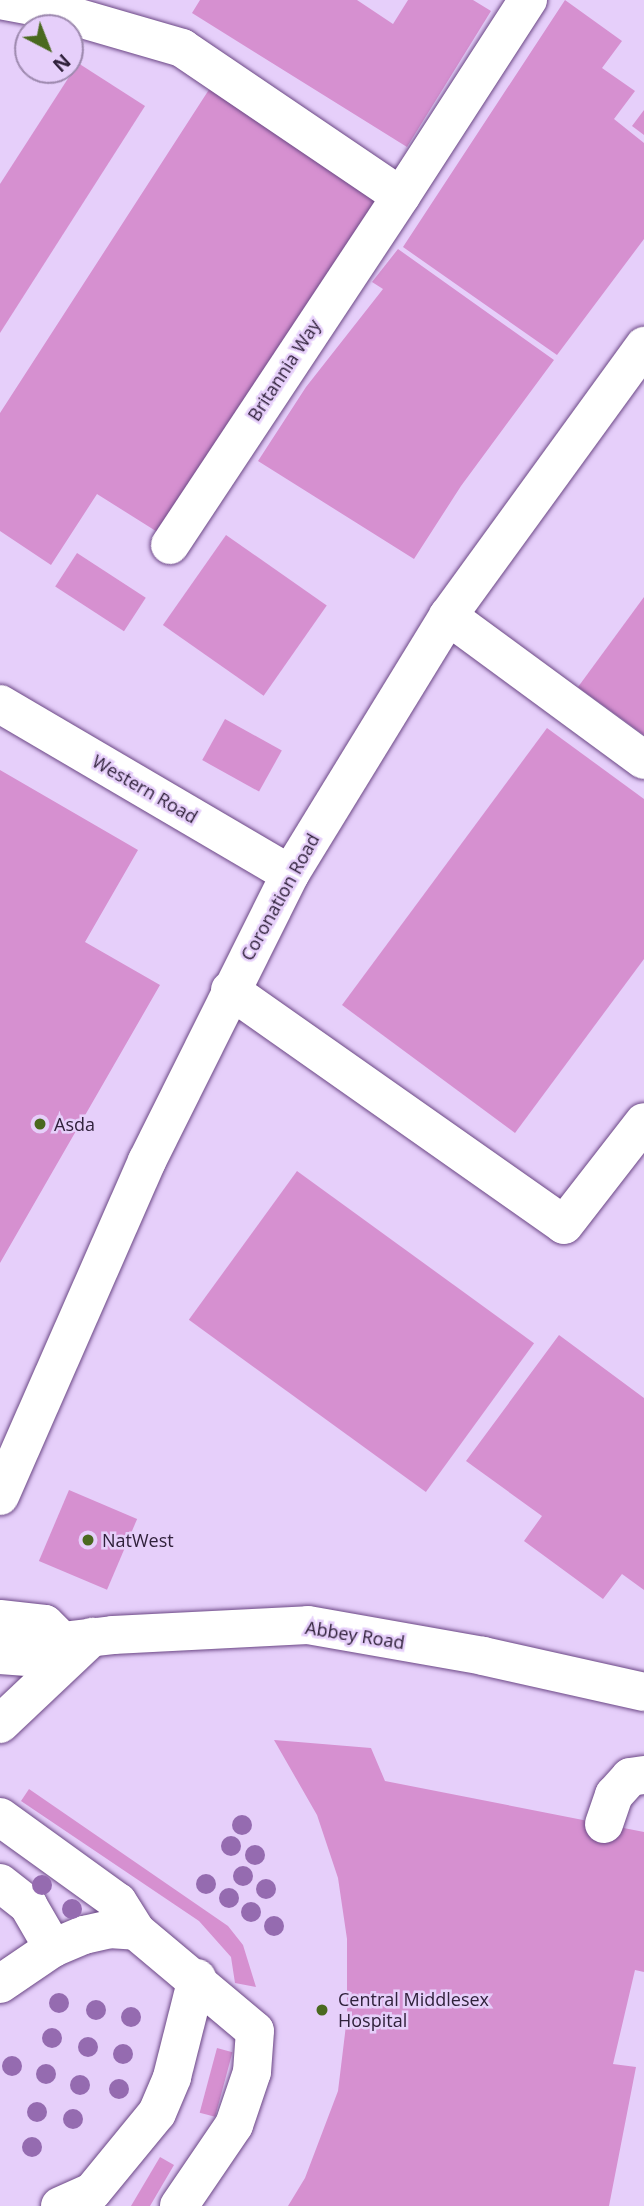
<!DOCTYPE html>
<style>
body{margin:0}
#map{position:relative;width:644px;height:2206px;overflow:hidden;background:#e6cffa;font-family:"Open Sans",sans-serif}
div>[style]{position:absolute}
.building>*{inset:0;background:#d690d0;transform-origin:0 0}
.roads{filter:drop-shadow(0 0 2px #6b4785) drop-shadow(0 0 2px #6b4785)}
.minor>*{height:38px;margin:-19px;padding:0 19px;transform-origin:19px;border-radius:19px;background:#fff}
.major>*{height:38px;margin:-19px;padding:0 19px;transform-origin:19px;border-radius:19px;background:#fff}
.trees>*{width:20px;height:20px;margin:-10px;border-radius:50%;background:#956bb0}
.dots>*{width:19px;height:19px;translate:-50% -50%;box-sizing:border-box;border:4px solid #e6cffa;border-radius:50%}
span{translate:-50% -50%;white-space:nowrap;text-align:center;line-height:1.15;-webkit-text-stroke:5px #e6cffa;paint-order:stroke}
.street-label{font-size:18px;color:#30213b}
.poi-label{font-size:18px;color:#30213b}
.left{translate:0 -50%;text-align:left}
.north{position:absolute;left:14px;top:14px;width:70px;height:70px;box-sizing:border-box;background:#e6cffa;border:2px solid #9d89ae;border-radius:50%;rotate:138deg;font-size:19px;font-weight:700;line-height:28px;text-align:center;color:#30213b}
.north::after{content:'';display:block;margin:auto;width:24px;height:32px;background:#4a691f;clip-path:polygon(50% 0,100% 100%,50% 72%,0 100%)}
</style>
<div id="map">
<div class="building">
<div style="clip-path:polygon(200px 0,357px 0,393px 24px,408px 0,473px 0,491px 11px,407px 147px,192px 13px)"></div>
<div style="clip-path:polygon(565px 0,622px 41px,602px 68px,635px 91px,614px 119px,644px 143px,644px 239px,557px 355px,403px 247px)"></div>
<div style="clip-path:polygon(78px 63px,145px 106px,0 333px,0 184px)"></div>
<div style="clip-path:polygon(210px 88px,380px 196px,159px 533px,97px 494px,51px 565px,0 531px,0 413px)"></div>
<div style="clip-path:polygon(644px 110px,644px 135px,632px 126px)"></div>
<div style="clip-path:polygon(398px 249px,554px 360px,461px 486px,414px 559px,258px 461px,306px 387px,383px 289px,372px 282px)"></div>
<div style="left:226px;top:535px;width:123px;height:110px;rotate:35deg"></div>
<div style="left:77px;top:553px;width:82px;height:40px;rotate:33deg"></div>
<div style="clip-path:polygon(644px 597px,644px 735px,578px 687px)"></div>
<div style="left:225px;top:719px;width:65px;height:47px;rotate:29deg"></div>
<div style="clip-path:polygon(547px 728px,644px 799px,644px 959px,515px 1133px,342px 1005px)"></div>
<div style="clip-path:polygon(0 770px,138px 850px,85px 942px,160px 985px,0 1263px)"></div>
<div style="left:297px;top:1171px;width:293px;height:184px;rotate:36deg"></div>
<div style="clip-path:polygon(559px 1335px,644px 1398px,644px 1590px,622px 1574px,603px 1599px,524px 1541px,542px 1516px,466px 1461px)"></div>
<div style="left:69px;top:1490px;width:74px;height:77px;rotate:23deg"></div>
<div style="clip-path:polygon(274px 1740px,371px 1748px,385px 1781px,644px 1832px,644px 1972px,635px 1970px,613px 2064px,636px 2067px,609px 2206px,288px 2206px,305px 2178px,338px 2091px,347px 2017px,347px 1939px,338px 1878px,317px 1815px)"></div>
<div style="clip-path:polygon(29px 1789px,228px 1926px,243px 1945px,256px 1987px,235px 1983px,231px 1957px,199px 1921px,21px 1801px)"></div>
<div style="left:217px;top:2048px;width:16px;height:67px;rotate:15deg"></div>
<div style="clip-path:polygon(160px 2157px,174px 2165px,150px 2206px,131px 2206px)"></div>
</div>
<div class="roads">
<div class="minor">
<div style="left:0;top:0;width:49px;rotate:10.6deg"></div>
<div style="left:48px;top:9px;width:140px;rotate:16.2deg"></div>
<div style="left:182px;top:48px;width:264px;rotate:34.1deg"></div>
<div style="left:401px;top:196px;width:234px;rotate:-57.1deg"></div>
<div style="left:170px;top:545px;width:419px;rotate:-56.5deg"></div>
<div style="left:448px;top:616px;width:243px;rotate:36.3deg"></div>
<div style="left:0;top:704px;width:336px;rotate:30.4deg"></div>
<div style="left:230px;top:990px;width:408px;rotate:35.1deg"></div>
<div style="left:564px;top:1225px;width:130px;rotate:-52.2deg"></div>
<div style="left:0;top:1496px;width:366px;rotate:-66.3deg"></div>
<div style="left:147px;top:1161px;width:321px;rotate:-63.5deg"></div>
<div style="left:290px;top:874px;width:303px;rotate:-58.5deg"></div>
<div style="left:448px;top:616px;width:334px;rotate:-54deg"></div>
<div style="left:0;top:1619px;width:45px;rotate:6.3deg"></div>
<div style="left:45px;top:1624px;width:24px;rotate:45deg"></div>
<div style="left:0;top:1655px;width:41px;rotate:4.2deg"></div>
<div style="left:41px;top:1658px;width:27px;rotate:-39deg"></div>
<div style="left:62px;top:1641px;width:51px;rotate:-6.7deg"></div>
<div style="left:113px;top:1635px;width:195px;rotate:-2.9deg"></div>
<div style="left:308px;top:1625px;width:178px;rotate:10deg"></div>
<div style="left:483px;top:1656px;width:165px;rotate:12.6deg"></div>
<div style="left:0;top:1817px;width:145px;rotate:35.8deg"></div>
<div style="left:118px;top:1902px;width:34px;rotate:58deg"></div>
<div style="left:136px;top:1931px;width:155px;rotate:40deg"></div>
<div style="left:255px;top:2031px;width:41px;rotate:94.2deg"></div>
<div style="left:252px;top:2072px;width:56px;rotate:108.8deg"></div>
<div style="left:234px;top:2125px;width:98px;rotate:124.2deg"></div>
<div style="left:604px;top:1824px;width:31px;rotate:-71deg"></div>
<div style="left:614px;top:1795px;width:24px;rotate:-48deg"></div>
<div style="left:630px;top:1777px;width:14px;rotate:-8deg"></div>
<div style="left:0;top:1883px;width:36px;rotate:38deg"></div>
<div style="left:28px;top:1905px;width:50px;rotate:59.8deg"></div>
<div style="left:0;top:1984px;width:64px;rotate:-34.2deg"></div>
<div style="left:53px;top:1948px;width:34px;rotate:-23deg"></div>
<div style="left:84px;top:1935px;width:26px;rotate:-13deg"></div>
<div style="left:109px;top:1929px;width:27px;rotate:4deg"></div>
<div style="left:60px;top:2206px;width:35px;rotate:-24deg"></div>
<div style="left:92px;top:2192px;width:102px;rotate:-50.6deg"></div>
<div style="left:157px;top:2113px;width:39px;rotate:-67deg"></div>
<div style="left:172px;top:2077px;width:102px;rotate:-75.8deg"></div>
</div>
<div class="major">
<div style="left:0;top:1724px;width:127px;rotate:-43.4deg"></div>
</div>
</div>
<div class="trees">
<div style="left:242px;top:1825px"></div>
<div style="left:231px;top:1846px"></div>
<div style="left:255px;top:1855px"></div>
<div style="left:243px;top:1876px"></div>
<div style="left:206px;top:1884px"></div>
<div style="left:42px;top:1885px"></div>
<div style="left:266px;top:1889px"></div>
<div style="left:229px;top:1898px"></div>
<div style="left:72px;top:1909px"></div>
<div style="left:251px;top:1912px"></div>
<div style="left:274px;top:1926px"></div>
<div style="left:59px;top:2003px"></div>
<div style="left:96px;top:2010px"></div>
<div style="left:131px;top:2017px"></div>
<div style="left:52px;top:2038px"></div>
<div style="left:88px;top:2047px"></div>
<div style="left:123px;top:2054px"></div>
<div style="left:12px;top:2066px"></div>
<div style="left:46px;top:2074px"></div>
<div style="left:80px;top:2085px"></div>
<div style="left:119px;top:2089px"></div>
<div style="left:37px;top:2112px"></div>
<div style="left:73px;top:2119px"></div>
<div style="left:32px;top:2147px"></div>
</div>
<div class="dots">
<div style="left:40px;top:1124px;background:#4a691f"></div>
<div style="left:88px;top:1540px;background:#4a691f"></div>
<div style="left:322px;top:2010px;background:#4a691f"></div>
</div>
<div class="street-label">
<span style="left:284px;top:370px;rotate:-57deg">Britannia Way</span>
<span style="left:145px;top:789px;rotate:30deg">Western Road</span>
<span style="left:280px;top:897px;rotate:-61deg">Coronation Road</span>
<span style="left:355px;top:1635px;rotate:9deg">Abbey Road</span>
</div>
<div class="poi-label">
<span class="left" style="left:54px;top:1124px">Asda</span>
<span class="left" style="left:102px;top:1540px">NatWest</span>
<span class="left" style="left:338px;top:2010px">Central Middlesex<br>Hospital</span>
</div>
<div class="north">N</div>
</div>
